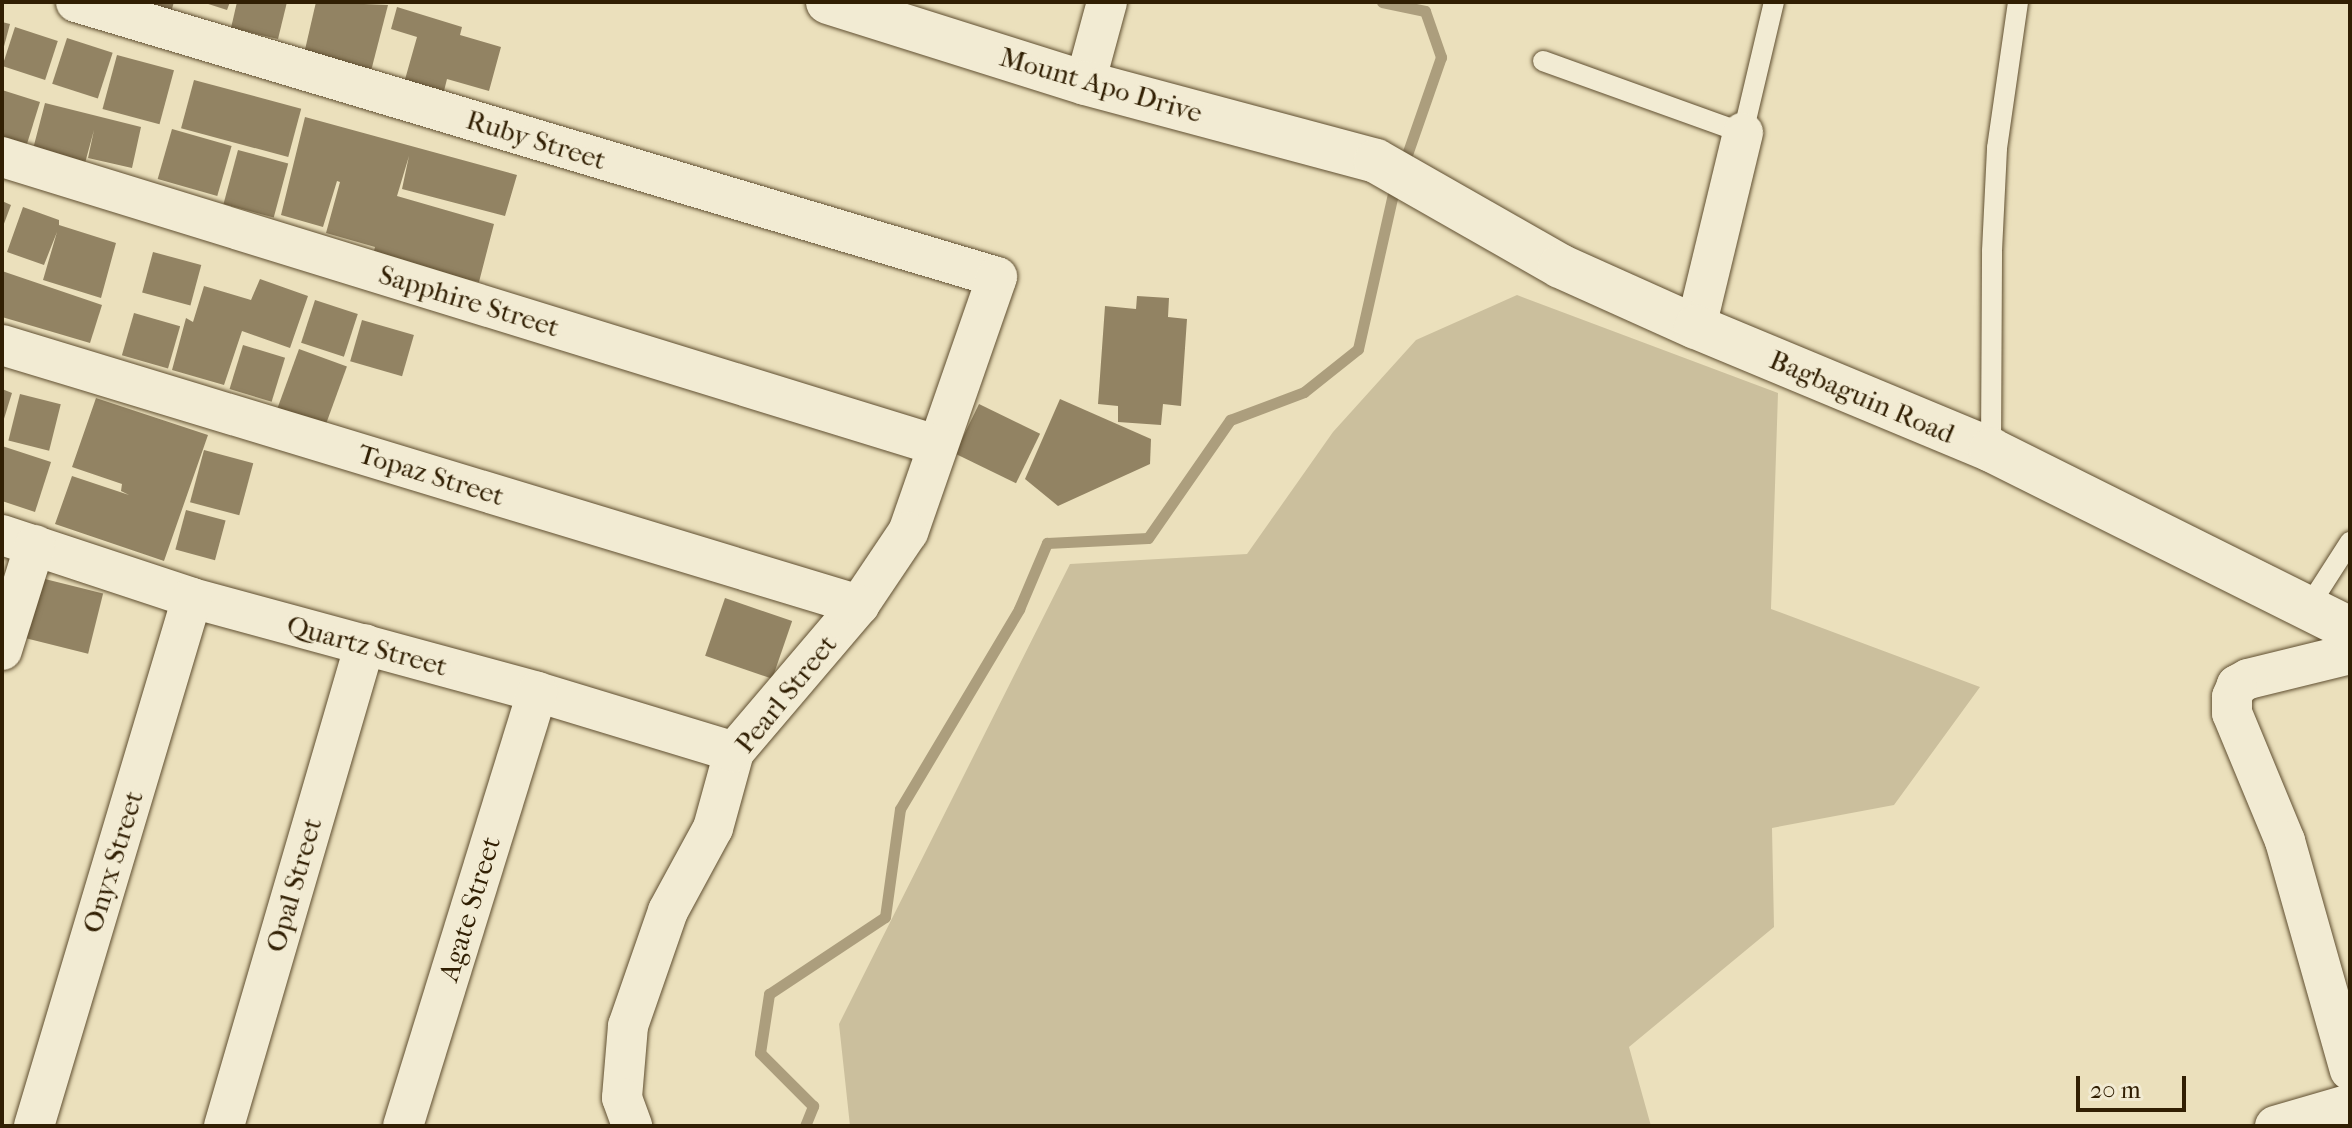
<!DOCTYPE html>
<style>
body{margin:0}
#map{position:relative;width:2352px;height:1128px;overflow:hidden;background:#ebe0bc;font-family:"IM FELL French Canon",serif}
div>[style]{position:absolute}
.green>*{inset:0;background:#cbbf9d}
.stream>*{height:11px;margin:-5.5px;padding:0 5.5px;transform-origin:5.5px;border-radius:5.5px;background:#ac9e7d}
.building>*{inset:0;background:#928363;transform-origin:0 0}
.roads{filter:drop-shadow(0 0 2px #604f31) drop-shadow(0 0 2px #604f31)}
.lane>*{height:20px;margin:-10px;padding:0 10px;transform-origin:10px;border-radius:10px;background:#f2ebd3}
.street>*{height:40px;margin:-20px;padding:0 20px;transform-origin:20px;border-radius:20px;background:#f2ebd3}
.secondary>*{height:44px;margin:-22px;padding:0 22px;transform-origin:22px;border-radius:22px;background:#f2ebd3}
span{translate:-50% -50%;white-space:nowrap;text-align:center;line-height:1.15;-webkit-text-stroke:8px #f2ebd3;paint-order:stroke}
.street-label{font-size:28px;color:#311f03}
.frame{position:absolute;inset:0;border:4px solid #311f03;pointer-events:none}
.scale{position:absolute;left:2076px;top:1076px;width:110px;height:36px;box-sizing:border-box;border:4px solid #311f03;border-top:0;padding-left:10px;font-size:24px;line-height:28px;white-space:nowrap;color:#311f03;-webkit-text-stroke:6px #f2ebd3;paint-order:stroke}
</style>
<div id="map">
<div class="green">
<div style="clip-path:polygon(1517px 295px,1778px 393px,1771px 609px,1980px 687px,1894px 805px,1772px 828px,1774px 927px,1629px 1047px,1651px 1126px,850px 1126px,839px 1024px,1070px 564px,1247px 554px,1333px 432px,1416px 340px)"></div>
</div>
<div class="stream">
<div style="left:1382px;top:2px;width:44px;rotate:11.8deg"></div>
<div style="left:1425px;top:11px;width:49px;rotate:70.8deg"></div>
<div style="left:1441px;top:57px;width:112px;rotate:109.2deg"></div>
<div style="left:805px;top:1126px;width:22px;rotate:-68deg"></div>
<div style="left:813px;top:1106px;width:75px;rotate:-135deg"></div>
<div style="left:760px;top:1053px;width:60px;rotate:-81.3deg"></div>
<div style="left:769px;top:994px;width:139px;rotate:-33.6deg"></div>
<div style="left:885px;top:917px;width:109px;rotate:-82.1deg"></div>
<div style="left:900px;top:809px;width:233px;rotate:-59.2deg"></div>
<div style="left:1019px;top:609px;width:72px;rotate:-67deg"></div>
<div style="left:1047px;top:543px;width:101px;rotate:-2.8deg"></div>
<div style="left:1148px;top:538px;width:144px;rotate:-55.2deg"></div>
<div style="left:1230px;top:420px;width:79px;rotate:-20.7deg"></div>
<div style="left:1304px;top:392px;width:69px;rotate:-38.5deg"></div>
<div style="left:1358px;top:349px;width:164px;rotate:-77.3deg"></div>
</div>
<div class="building">
<div style="clip-path:polygon(141px 2px,174px 2px,171px 12px)"></div>
<div style="clip-path:polygon(202px 2px,230px 2px,227px 10px)"></div>
<div style="clip-path:polygon(237px 2px,287px 2px,278px 39px,231px 28px)"></div>
<div style="clip-path:polygon(316px 2px,388px 5px,371px 71px,304px 54px)"></div>
<div style="clip-path:polygon(397px 7px,462px 27px,460px 35px,501px 47px,489px 91px,447px 79px,443px 95px,404px 83px,417px 37px,391px 29px)"></div>
<div style="clip-path:polygon(2px 22px,10px 24px,3px 50px,2px 50px)"></div>
<div style="left:15px;top:27px;width:45px;height:41px;rotate:18deg"></div>
<div style="left:67px;top:38px;width:48px;height:48px;rotate:18deg"></div>
<div style="left:117px;top:55px;width:59px;height:56px;rotate:15deg"></div>
<div style="left:194px;top:80px;width:111px;height:50px;rotate:15deg"></div>
<div style="clip-path:polygon(2px 90px,40px 102px,26px 147px,2px 140px)"></div>
<div style="clip-path:polygon(45px 103px,141px 127px,132px 168px,88px 158px,94px 130px,85px 163px,33px 149px)"></div>
<div style="clip-path:polygon(305px 117px,517px 175px,505px 216px,402px 189px,409px 156px,397px 196px,494px 224px,479px 282px,372px 259px,375px 247px,326px 233px,340px 182px,337px 181px,323px 227px,281px 215px)"></div>
<div style="left:172px;top:129px;width:62px;height:52px;rotate:16deg"></div>
<div style="left:238px;top:150px;width:52px;height:56px;rotate:15deg"></div>
<div style="clip-path:polygon(2px 201px,11px 205px,2px 229px)"></div>
<div style="clip-path:polygon(23px 207px,59px 220px,59px 225px,116px 243px,101px 298px,43px 280px,57px 232px,44px 265px,7px 252px)"></div>
<div style="left:153px;top:252px;width:50px;height:42px;rotate:15deg"></div>
<div style="clip-path:polygon(2px 271px,102px 305px,90px 343px,2px 317px)"></div>
<div style="clip-path:polygon(260px 279px,308px 296px,290px 348px,242px 331px,224px 385px,172px 370px,186px 318px,193px 322px,204px 286px,251px 300px)"></div>
<div style="clip-path:polygon(1137px 296px,1169px 298px,1168px 317px,1187px 319px,1181px 406px,1163px 404px,1161px 425px,1118px 422px,1118px 406px,1098px 404px,1105px 306px,1136px 309px)"></div>
<div style="left:315px;top:300px;width:45px;height:45px;rotate:18deg"></div>
<div style="left:134px;top:313px;width:48px;height:44px;rotate:16deg"></div>
<div style="left:362px;top:320px;width:54px;height:43px;rotate:16deg"></div>
<div style="left:243px;top:345px;width:44px;height:46px;rotate:17deg"></div>
<div style="left:299px;top:349px;width:51px;height:67px;rotate:20deg"></div>
<div style="clip-path:polygon(2px 389px,12px 393px,3px 422px,2px 422px)"></div>
<div style="left:20px;top:394px;width:42px;height:48px;rotate:14deg"></div>
<div style="clip-path:polygon(96px 398px,208px 435px,164px 561px,55px 524px,72px 476px,129px 495px,121px 491px,122px 484px,72px 467px)"></div>
<div style="clip-path:polygon(1060px 399px,1151px 439px,1150px 464px,1058px 506px,1025px 479px)"></div>
<div style="left:979px;top:404px;width:68px;height:55px;rotate:26deg"></div>
<div style="clip-path:polygon(2px 446px,51px 462px,35px 512px,2px 501px)"></div>
<div style="left:204px;top:450px;width:51px;height:54px;rotate:15deg"></div>
<div style="left:186px;top:510px;width:41px;height:41px;rotate:15deg"></div>
<div style="left:41px;top:578px;width:64px;height:62px;rotate:14deg"></div>
<div style="left:725px;top:598px;width:71px;height:61px;rotate:19deg"></div>
</div>
<div class="roads">
<div class="lane">
<div style="left:1543px;top:61px;width:213px;rotate:19.8deg"></div>
<div style="left:1743px;top:133px;width:135px;rotate:-76.7deg"></div>
<div style="left:1991px;top:450px;width:199px;rotate:-89.7deg"></div>
<div style="left:1992px;top:251px;width:103px;rotate:-87.2deg"></div>
<div style="left:1997px;top:148px;width:148px;rotate:-81.8deg"></div>
<div style="left:2307px;top:609px;width:80px;rotate:-57.3deg"></div>
</div>
<div class="street">
<div style="left:76px;top:2px;width:961px;rotate:16.63deg"></div>
<div style="left:997px;top:277px;width:270px;rotate:109.2deg"></div>
<div style="left:908px;top:532px;width:88px;rotate:123.9deg"></div>
<div style="left:859px;top:605px;width:193px;rotate:130.4deg"></div>
<div style="left:734px;top:752px;width:79px;rotate:105.4deg"></div>
<div style="left:713px;top:828px;width:94px;rotate:118.5deg"></div>
<div style="left:668px;top:911px;width:122px;rotate:109.2deg"></div>
<div style="left:628px;top:1026px;width:72px;rotate:94.8deg"></div>
<div style="left:622px;top:1098px;width:30px;rotate:70deg"></div>
<div style="left:1085px;top:83px;width:84px;rotate:-74.8deg"></div>
<div style="left:2px;top:157px;width:977px;rotate:17.14deg"></div>
<div style="left:1696px;top:327px;width:200px;rotate:-76.4deg"></div>
<div style="left:2px;top:345px;width:896px;rotate:16.88deg"></div>
<div style="left:2px;top:535px;width:200px;rotate:18.3deg"></div>
<div style="left:192px;top:598px;width:358px;rotate:15.2deg"></div>
<div style="left:537px;top:692px;width:206px;rotate:16.9deg"></div>
<div style="left:2px;top:650px;width:110px;rotate:-72.6deg"></div>
<div style="left:2350px;top:654px;width:105px;rotate:166.2deg"></div>
<div style="left:2248px;top:679px;width:13px;rotate:151deg"></div>
<div style="left:2237px;top:685px;width:13px;rotate:113deg"></div>
<div style="left:2232px;top:697px;width:16px;rotate:90deg"></div>
<div style="left:2232px;top:713px;width:139px;rotate:67.5deg"></div>
<div style="left:2285px;top:841px;width:238px;rotate:74.2deg"></div>
<div style="left:34px;top:1126px;width:551px;rotate:-73.34deg"></div>
<div style="left:224px;top:1126px;width:502px;rotate:-73.69deg"></div>
<div style="left:403px;top:1126px;width:454px;rotate:-72.8deg"></div>
<div style="left:2275px;top:1126px;width:78px;rotate:-16.3deg"></div>
</div>
<div class="secondary">
<div style="left:828px;top:2px;width:269px;rotate:17.5deg"></div>
<div style="left:1085px;top:83px;width:301px;rotate:15deg"></div>
<div style="left:1376px;top:161px;width:212px;rotate:29.7deg"></div>
<div style="left:1560px;top:266px;width:149px;rotate:24.2deg"></div>
<div style="left:1696px;top:327px;width:320px;rotate:22.6deg"></div>
<div style="left:1991px;top:450px;width:401px;rotate:26.5deg"></div>
</div>
</div>
<div class="street-label">
<span style="left:1101px;top:85px;rotate:16deg">Mount Apo Drive</span>
<span style="left:536px;top:140px;rotate:17deg">Ruby Street</span>
<span style="left:469px;top:301px;rotate:17deg">Sapphire Street</span>
<span style="left:1862px;top:397px;rotate:23deg">Bagbaguin Road</span>
<span style="left:431px;top:475px;rotate:17deg">Topaz Street</span>
<span style="left:367px;top:646px;rotate:15deg">Quartz Street</span>
<span style="left:786px;top:694px;rotate:-51deg">Pearl Street</span>
<span style="left:113px;top:862px;rotate:-73deg">Onyx Street</span>
<span style="left:294px;top:885px;rotate:-74deg">Opal Street</span>
<span style="left:470px;top:909px;rotate:-73deg">Agate Street</span>
</div>
<div class="frame"></div>
<div class="scale">20 m</div>
</div>
